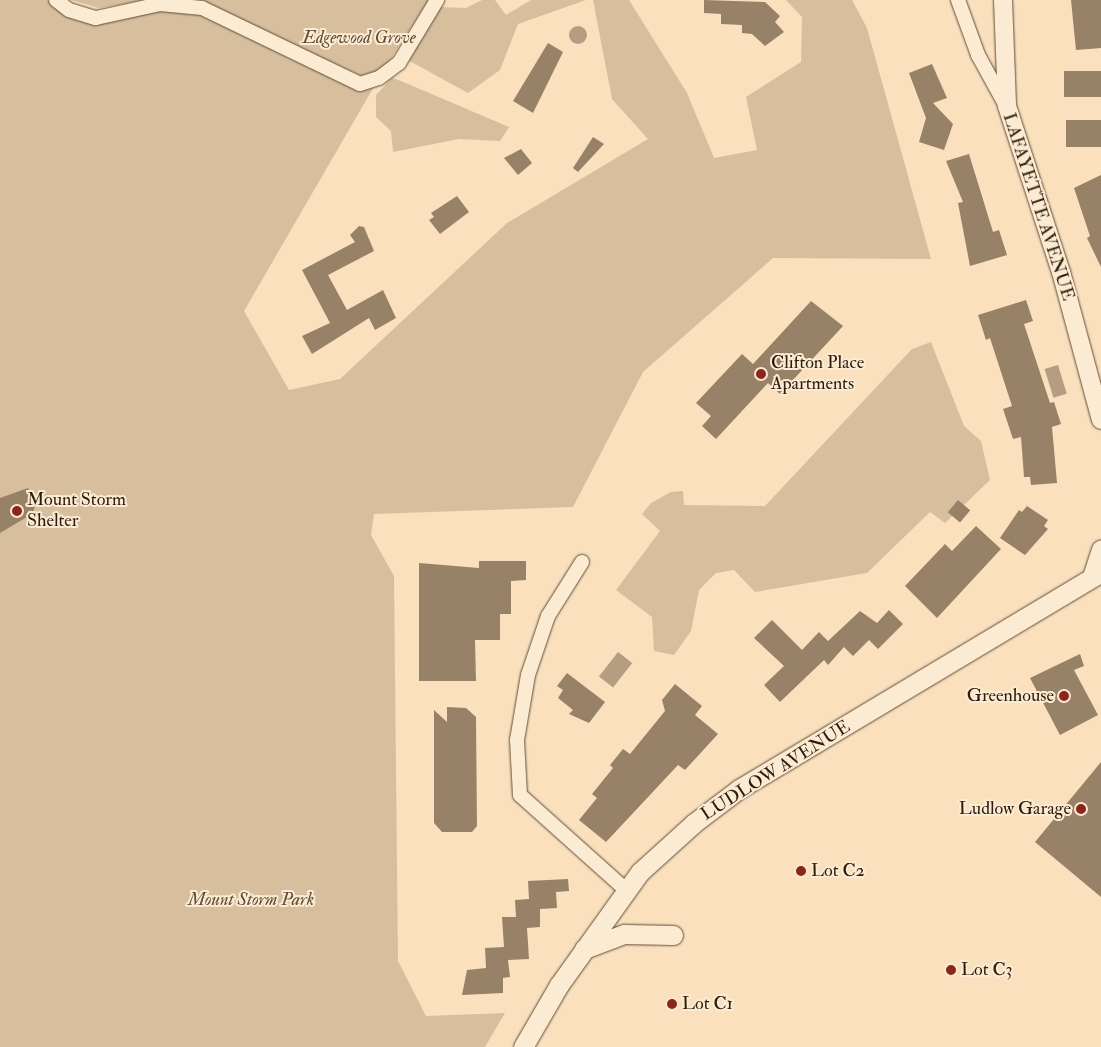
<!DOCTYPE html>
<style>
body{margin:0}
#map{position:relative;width:1101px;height:1047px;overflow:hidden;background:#fae0bc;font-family:"IM FELL Double Pica",serif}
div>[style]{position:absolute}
.green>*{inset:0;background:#d7bf9e}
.water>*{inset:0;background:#b49d80;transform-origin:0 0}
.round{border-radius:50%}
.building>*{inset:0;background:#978267;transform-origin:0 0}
.roads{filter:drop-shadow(0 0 1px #5f4d37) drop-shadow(0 0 1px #5f4d37)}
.minor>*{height:14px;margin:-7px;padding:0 7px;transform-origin:7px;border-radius:7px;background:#fcebd3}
.tertiary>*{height:18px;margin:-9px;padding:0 9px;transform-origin:9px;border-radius:9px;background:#fcebd3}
.secondary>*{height:19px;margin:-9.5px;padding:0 9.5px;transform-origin:9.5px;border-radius:9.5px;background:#fcebd3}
.dots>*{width:14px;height:14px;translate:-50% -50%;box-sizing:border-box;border:2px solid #fcebd3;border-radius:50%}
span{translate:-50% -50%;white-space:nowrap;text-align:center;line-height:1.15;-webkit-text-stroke:4px #fcebd3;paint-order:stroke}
.park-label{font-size:18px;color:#5f4d37;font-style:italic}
.street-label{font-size:18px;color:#2b1c0b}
.poi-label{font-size:18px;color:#2b1c0b}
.left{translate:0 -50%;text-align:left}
.right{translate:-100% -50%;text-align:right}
</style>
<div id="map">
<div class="green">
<div style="clip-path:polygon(0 0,56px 0,82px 16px,182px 5px,360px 84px,379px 78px,244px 311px,289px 390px,340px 379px,507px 223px,648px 139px,612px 99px,593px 0,629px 0,687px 93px,714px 158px,757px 150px,746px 97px,801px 62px,802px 17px,786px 0,852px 0,867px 28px,931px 259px,773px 258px,643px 372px,573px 507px,374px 514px,371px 535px,394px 576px,398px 961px,426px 1016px,505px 1013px,485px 1047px,0 1047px)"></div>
<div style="clip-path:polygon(71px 0,145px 0,99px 8px)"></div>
<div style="clip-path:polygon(192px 0,429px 0,388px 63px,376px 73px,362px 76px)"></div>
<div style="clip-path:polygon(482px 0,495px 0,506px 15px,531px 0,586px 0,518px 24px,500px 70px,468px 93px,406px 59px,438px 7px,466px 8px)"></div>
<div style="clip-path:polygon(392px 78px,401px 81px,509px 127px,500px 141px,459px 139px,393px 152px,391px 131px,376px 117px,376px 95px)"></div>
<div style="clip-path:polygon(931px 342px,964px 426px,981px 441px,990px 480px,945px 523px,930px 512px,867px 573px,755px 592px,734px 570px,716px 573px,699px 590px,691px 631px,674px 655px,654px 651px,652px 617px,616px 590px,660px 531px,642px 514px,651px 503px,671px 492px,683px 491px,684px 505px,765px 506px,912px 349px)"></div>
</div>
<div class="water">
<div class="round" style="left:569px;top:26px;width:18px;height:18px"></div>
<div style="left:1058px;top:365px;width:30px;height:14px;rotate:73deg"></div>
<div style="left:618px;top:652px;width:18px;height:31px;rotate:38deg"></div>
</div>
<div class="building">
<div style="clip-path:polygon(704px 0,765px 2px,780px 16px,775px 22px,784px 32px,765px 46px,752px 34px,742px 33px,742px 25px,721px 24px,721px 14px,704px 13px)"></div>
<div style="clip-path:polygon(1071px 0,1101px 0,1101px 48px,1076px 50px)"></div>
<div style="clip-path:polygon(548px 43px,563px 52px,533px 113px,513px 101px)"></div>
<div style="clip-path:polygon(932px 64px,947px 98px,933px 103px,953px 124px,944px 150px,919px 142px,926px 118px,909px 73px)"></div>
<div style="left:1101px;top:71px;width:26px;height:37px;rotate:90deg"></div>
<div style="left:1101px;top:120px;width:27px;height:35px;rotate:90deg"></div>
<div style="clip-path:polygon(593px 137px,604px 144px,578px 172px,573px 168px)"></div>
<div style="clip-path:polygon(521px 149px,532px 163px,518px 175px,504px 158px)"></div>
<div style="clip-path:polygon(969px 154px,993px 232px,999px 230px,1007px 255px,970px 266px,958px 203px,963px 202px,946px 161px)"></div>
<div style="clip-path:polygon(1101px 175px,1101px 267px,1087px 238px,1090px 236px,1074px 188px)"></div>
<div style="clip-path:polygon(457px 196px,469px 212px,440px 234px,429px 220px,434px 217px,431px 213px)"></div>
<div style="clip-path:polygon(359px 226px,364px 227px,374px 251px,328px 275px,347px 310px,383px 290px,396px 318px,375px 330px,369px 318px,312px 354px,302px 336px,330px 323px,302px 270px,355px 242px,350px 235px)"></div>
<div style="clip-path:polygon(1026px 300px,1033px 321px,1024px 324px,1050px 403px,1054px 402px,1061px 424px,1052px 427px,1057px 483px,1031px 485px,1030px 477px,1024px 477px,1021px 437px,1013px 439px,1003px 409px,1012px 406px,990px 338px,986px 340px,978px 315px)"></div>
<div style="clip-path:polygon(811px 301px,843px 326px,780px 394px,768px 383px,716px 439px,702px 426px,711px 416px,696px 403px,742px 354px,753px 364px)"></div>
<div style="clip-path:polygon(28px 488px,36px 504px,32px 514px,0 533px,0 498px)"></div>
<div style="left:958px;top:500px;width:16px;height:16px;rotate:40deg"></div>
<div style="clip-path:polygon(1027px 506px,1048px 520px,1044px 526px,1048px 529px,1025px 555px,1000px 538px,1019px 510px,1022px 512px)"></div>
<div style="clip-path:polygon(976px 526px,1001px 549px,937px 618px,905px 586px,945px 544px,952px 551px)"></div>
<div style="clip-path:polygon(479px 561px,526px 561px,526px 580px,511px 581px,511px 614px,500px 614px,500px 640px,475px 640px,476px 681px,419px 681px,419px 563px,479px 568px)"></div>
<div style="clip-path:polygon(889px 610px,903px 624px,878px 649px,869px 640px,853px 656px,844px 647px,828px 665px,824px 660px,780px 702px,764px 685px,784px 666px,754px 638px,772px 620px,802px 650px,819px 632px,828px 641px,860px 611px,877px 623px)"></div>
<div style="clip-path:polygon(1080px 654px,1084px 666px,1074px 670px,1098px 715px,1060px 735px,1030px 678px)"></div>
<div style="clip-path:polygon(567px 673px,605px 702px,589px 723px,569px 714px,573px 710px,558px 698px,563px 690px,557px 686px)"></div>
<div style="clip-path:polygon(675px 684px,702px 706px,695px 715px,718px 734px,685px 770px,678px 765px,606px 842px,579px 820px,597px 798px,592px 794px,613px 768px,610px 765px,623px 749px,630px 754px,665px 711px,662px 700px)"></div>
<div style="clip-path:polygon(447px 707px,466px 708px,476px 717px,477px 826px,472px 832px,442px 832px,434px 823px,434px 710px,447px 722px)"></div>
<div style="clip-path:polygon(1101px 762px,1101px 897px,1035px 842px)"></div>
<div style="clip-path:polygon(568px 879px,569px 891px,556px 892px,557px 908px,540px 909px,540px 927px,527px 928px,529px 959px,508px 960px,510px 977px,503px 978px,503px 993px,462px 995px,467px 970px,486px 968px,485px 948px,504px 947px,502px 917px,516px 917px,515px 900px,529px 899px,528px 881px)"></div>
</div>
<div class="roads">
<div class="minor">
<div style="left:56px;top:0;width:16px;rotate:38deg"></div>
<div style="left:69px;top:10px;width:28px;rotate:17deg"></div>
<div style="left:96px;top:18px;width:66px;rotate:-12.3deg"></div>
<div style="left:160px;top:4px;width:42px;rotate:5.4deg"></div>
<div style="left:202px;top:8px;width:175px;rotate:25.7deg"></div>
<div style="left:360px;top:84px;width:20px;rotate:-18deg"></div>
<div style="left:379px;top:78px;width:25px;rotate:-37deg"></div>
<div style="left:399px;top:63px;width:74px;rotate:-58.9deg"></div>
<div style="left:958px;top:0;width:59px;rotate:70deg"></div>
<div style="left:978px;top:55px;width:58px;rotate:61.2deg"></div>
<div style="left:582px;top:562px;width:64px;rotate:122.2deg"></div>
<div style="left:548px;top:616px;width:62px;rotate:108.7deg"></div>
<div style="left:528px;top:675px;width:66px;rotate:99.6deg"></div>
<div style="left:517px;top:740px;width:55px;rotate:86.9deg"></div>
<div style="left:520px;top:795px;width:142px;rotate:41.9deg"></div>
</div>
<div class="tertiary">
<div style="left:1003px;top:0;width:106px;rotate:87.8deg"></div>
<div style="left:1007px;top:106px;width:175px;rotate:72deg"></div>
<div style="left:1061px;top:272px;width:153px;rotate:74.9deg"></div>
</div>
<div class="secondary">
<div style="left:1092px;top:577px;width:29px;rotate:-72deg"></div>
<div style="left:584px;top:949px;width:43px;rotate:-20.6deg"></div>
<div style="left:624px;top:934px;width:49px;rotate:1.2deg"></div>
<div style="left:523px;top:1047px;width:72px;rotate:-59.9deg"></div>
<div style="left:559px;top:985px;width:139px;rotate:-54.4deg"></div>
<div style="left:640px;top:872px;width:73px;rotate:-42.2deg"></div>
<div style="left:694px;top:823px;width:56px;rotate:-37.1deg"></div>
<div style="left:739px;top:789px;width:422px;rotate:-30.9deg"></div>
</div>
</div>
<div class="dots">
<div style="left:761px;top:374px;background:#8f2418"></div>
<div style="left:17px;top:511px;background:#8f2418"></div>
<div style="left:1064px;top:696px;background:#8f2418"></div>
<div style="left:1081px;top:809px;background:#8f2418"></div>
<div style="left:801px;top:871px;background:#8f2418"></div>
<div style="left:951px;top:970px;background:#8f2418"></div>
<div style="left:672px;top:1004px;background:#8f2418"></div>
</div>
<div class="park-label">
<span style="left:359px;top:38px">Edgewood Grove</span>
<span style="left:251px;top:900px">Mount Storm Park</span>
</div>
<div class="street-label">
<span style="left:1038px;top:207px;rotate:72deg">LAFAYETTE AVENUE</span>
<span style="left:776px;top:771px;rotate:-32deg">LUDLOW AVENUE</span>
</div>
<div class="poi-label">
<span class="left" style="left:771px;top:374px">Clifton Place<br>Apartments</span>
<span class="left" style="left:27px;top:511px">Mount Storm<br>Shelter</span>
<span class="right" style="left:1054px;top:696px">Greenhouse</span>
<span class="right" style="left:1071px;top:809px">Ludlow Garage</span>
<span class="left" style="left:811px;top:871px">Lot C2</span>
<span class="left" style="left:961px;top:970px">Lot C3</span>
<span class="left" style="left:682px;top:1004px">Lot C1</span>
</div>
</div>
